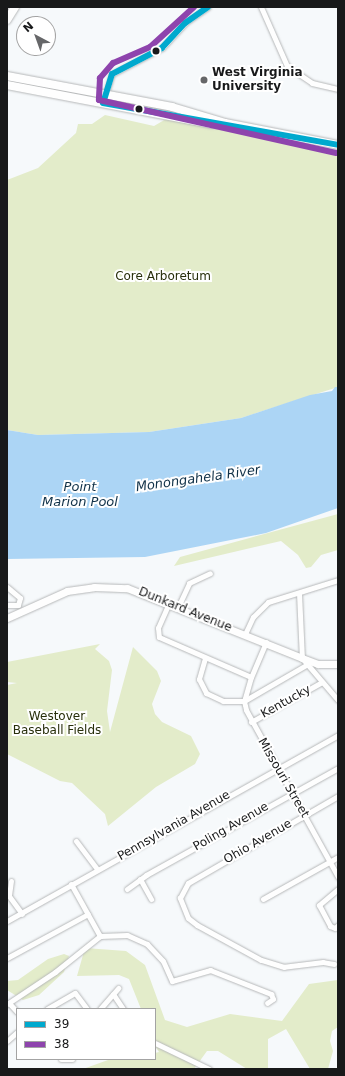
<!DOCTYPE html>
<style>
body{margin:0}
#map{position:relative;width:345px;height:1076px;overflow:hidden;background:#f6f9fb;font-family:"DejaVu Sans",sans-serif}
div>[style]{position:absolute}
.green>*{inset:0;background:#e3ecca}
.water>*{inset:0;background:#acd5f5}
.roads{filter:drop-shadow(0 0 1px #b6b8b9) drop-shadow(0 0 1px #b6b8b9)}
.street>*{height:5px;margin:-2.5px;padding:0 2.5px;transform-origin:2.5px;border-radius:2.5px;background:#fefefe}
.secondary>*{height:7px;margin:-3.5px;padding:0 3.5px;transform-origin:3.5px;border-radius:3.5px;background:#fefefe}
.primary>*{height:8px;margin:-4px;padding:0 4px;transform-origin:4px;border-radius:4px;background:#fefefe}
.bus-1>*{height:6px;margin:-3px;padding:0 3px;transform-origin:3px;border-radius:3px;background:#00a9ce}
.bus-2>*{height:6px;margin:-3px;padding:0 3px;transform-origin:3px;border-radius:3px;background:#8e44ad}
.dots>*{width:11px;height:11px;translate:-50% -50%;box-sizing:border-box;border:2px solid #fff;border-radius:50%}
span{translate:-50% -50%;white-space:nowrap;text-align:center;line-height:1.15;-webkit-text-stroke:4px #fff;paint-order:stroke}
.poi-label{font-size:12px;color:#18191a;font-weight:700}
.left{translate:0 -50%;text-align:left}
.park-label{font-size:12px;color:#282f0b}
.street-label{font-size:12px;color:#18191a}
.water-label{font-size:13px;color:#103148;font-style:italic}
.frame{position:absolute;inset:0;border:8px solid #18191a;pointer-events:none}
.legend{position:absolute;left:16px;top:1008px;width:140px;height:52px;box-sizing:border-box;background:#fff;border:1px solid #a3a3a3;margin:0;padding:5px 7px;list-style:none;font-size:12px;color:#18191a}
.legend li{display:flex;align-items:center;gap:8px;height:20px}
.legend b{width:20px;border:1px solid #a3a3a3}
.north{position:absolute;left:16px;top:16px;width:40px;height:40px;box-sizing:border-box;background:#fff;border:1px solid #a3a3a3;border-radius:50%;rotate:319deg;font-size:11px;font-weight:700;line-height:16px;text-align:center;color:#18191a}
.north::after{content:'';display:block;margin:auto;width:14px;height:18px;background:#666769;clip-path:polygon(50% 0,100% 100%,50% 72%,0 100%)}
</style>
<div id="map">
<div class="green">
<div style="clip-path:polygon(105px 115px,154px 126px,166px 119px,338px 153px,338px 387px,241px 418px,149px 432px,38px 435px,7px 430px,7px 180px,38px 168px,76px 133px,78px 124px,92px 124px)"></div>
<div style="clip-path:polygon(338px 514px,338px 550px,321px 555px,311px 567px,306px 568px,298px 555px,281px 541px,174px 566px,180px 557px)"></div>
<div style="clip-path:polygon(100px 644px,95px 649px,109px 661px,112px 670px,107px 711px,110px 732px,133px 647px,157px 671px,161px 681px,152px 704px,155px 714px,162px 722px,191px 736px,200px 754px,195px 764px,156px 787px,108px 826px,105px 814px,72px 783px,60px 781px,7px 754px,7px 685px,17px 683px,7px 682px,7px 662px)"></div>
<div style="clip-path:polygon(85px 948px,126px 951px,145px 965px,165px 1020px,187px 1027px,230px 1014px,282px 1021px,309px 984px,338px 980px,338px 1027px,332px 1031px,330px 1041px,333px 1051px,328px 1069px,310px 1069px,286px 1029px,268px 1039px,268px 1069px,247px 1069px,218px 1051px,207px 1051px,194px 1069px,83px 1069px,108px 1060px,155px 1059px,155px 1053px,159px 1052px,155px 1046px,155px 1009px,141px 1009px,129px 979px,119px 975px,77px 976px)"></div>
<div style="clip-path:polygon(64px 954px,69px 956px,64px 972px,39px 995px,23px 1000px,7px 990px,7px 981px,18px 980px,48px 959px)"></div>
</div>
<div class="water">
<div style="clip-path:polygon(335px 387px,338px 387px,338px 508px,266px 533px,145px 557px,7px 559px,7px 430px,38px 435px,149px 432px,241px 418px,310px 395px,332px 391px)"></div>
</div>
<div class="roads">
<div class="street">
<div style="left:261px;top:7px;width:64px;rotate:66.2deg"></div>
<div style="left:287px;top:66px;width:30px;rotate:34deg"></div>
<div style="left:312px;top:83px;width:27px;rotate:13deg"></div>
<div style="left:103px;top:103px;width:30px;rotate:-73deg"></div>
<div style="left:112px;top:74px;width:56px;rotate:-27.5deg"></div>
<div style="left:162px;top:48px;width:34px;rotate:-47deg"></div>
<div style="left:185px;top:23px;width:28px;rotate:-35deg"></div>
<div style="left:7px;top:587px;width:17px;rotate:40deg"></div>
<div style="left:20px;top:598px;width:7px;rotate:106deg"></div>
<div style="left:18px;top:605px;width:11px;rotate:180deg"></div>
<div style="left:299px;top:593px;width:65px;rotate:87.4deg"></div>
<div style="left:302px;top:658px;width:55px;rotate:49.4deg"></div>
<div style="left:169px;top:603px;width:27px;rotate:114deg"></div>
<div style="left:158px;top:628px;width:9px;rotate:84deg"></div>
<div style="left:159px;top:637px;width:100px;rotate:23.5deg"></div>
<div style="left:178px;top:607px;width:26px;rotate:-65deg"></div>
<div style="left:189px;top:583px;width:23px;rotate:-25deg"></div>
<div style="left:245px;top:634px;width:19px;rotate:-65deg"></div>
<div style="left:253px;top:617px;width:21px;rotate:-45deg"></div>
<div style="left:268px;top:602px;width:73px;rotate:-17.4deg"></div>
<div style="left:266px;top:642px;width:38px;rotate:113deg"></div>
<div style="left:251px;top:677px;width:25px;rotate:106deg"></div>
<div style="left:244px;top:701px;width:9px;rotate:77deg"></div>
<div style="left:246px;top:710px;width:191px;rotate:61.1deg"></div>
<div style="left:205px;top:658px;width:22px;rotate:106deg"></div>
<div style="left:199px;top:679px;width:16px;rotate:63deg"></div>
<div style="left:206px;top:693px;width:19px;rotate:25deg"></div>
<div style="left:223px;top:701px;width:21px"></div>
<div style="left:244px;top:701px;width:72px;rotate:-30.1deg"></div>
<div style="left:251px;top:722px;width:81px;rotate:-29.4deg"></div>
<div style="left:76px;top:841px;width:35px;rotate:53deg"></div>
<div style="left:140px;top:879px;width:23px;rotate:61deg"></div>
<div style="left:11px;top:881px;width:15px;rotate:98deg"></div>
<div style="left:9px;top:896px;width:22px;rotate:54deg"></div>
<div style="left:71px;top:884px;width:60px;rotate:60.9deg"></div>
<div style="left:100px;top:936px;width:27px;rotate:-2deg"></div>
<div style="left:127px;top:935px;width:22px;rotate:24deg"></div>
<div style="left:147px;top:944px;width:23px;rotate:47deg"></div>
<div style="left:163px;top:961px;width:22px;rotate:66deg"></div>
<div style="left:172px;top:981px;width:40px;rotate:-16deg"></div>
<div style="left:210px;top:970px;width:66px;rotate:21.5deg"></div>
<div style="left:271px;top:994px;width:5px;rotate:68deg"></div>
<div style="left:273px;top:999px;width:7px;rotate:146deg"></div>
<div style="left:127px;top:889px;width:24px;rotate:-36deg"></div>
<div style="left:146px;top:875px;width:220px;rotate:-29.1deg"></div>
<div style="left:338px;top:889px;width:25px;rotate:140deg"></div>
<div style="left:319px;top:905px;width:24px;rotate:62deg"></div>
<div style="left:330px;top:926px;width:5px;rotate:22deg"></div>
<div style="left:335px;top:928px;width:4px;rotate:-45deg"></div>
<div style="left:263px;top:899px;width:86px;rotate:-29.2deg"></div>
<div style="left:7px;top:921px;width:380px;rotate:-29.3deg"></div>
<div style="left:7px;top:958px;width:92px;rotate:-28.5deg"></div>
<div style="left:334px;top:964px;width:11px;rotate:-170deg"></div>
<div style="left:323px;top:962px;width:39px;rotate:173deg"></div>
<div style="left:284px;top:967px;width:24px;rotate:-163deg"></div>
<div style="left:261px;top:960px;width:73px;rotate:-151.3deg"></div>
<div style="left:197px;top:925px;width:11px;rotate:-142deg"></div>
<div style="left:188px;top:918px;width:22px;rotate:-112deg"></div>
<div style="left:180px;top:898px;width:17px;rotate:-62deg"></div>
<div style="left:188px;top:883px;width:173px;rotate:-30.1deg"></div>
<div style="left:113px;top:994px;width:18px;rotate:56deg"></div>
<div style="left:9px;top:1003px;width:12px;rotate:48deg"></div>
<div style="left:7px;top:1004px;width:58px;rotate:-33.7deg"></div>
<div style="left:55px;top:972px;width:58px;rotate:-38.7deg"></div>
<div style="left:47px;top:1009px;width:32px;rotate:-30deg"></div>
<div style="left:75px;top:993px;width:20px;rotate:53deg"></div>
<div style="left:100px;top:1009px;width:28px;rotate:-49deg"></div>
<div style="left:7px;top:1041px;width:13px;rotate:-42deg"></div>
<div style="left:155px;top:1043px;width:60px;rotate:25.7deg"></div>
<div style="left:61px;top:1059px;width:11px"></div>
</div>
<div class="secondary">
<div style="left:7px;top:618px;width:66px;rotate:-24.2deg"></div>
<div style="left:67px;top:591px;width:27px;rotate:-8deg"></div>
<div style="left:94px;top:587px;width:33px;rotate:2deg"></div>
<div style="left:127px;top:588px;width:188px;rotate:21.8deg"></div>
<div style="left:302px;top:658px;width:17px;rotate:21deg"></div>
<div style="left:318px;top:664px;width:20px"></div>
</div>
<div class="primary">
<div style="left:7px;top:20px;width:15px;rotate:-58deg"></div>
<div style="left:7px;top:76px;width:168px;rotate:10.6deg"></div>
<div style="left:172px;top:107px;width:55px;rotate:16.8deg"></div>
<div style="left:225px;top:123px;width:115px;rotate:11deg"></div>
<div style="left:7px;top:85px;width:208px;rotate:10.8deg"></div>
<div style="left:211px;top:124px;width:13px;rotate:-4deg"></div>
</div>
</div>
<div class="bus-1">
<div style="left:208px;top:7px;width:28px;rotate:145deg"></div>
<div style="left:185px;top:23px;width:34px;rotate:133deg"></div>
<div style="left:162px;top:48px;width:56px;rotate:152.5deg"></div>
<div style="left:112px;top:74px;width:30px;rotate:107deg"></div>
<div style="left:103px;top:103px;width:239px;rotate:10.1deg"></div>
</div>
<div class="bus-2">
<div style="left:194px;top:7px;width:59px;rotate:137.7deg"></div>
<div style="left:150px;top:47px;width:40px;rotate:156.6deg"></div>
<div style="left:113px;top:63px;width:20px;rotate:131deg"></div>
<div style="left:100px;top:78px;width:22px;rotate:93deg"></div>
<div style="left:99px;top:100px;width:243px;rotate:12.6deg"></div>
</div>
<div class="dots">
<div style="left:156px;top:51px;background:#18191a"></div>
<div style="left:204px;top:80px;background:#666769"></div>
<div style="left:139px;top:109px;background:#18191a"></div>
</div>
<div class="poi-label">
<span class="left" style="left:212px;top:80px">West Virginia<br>University</span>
</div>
<div class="park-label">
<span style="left:163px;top:277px">Core Arboretum</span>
<span style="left:57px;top:724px">Westover<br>Baseball Fields</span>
</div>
<div class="street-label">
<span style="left:185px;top:610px;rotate:22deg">Dunkard Avenue</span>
<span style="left:286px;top:702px;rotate:-29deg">Kentucky</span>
<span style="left:283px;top:778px;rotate:60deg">Missouri Street</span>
<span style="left:174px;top:826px;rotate:-30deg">Pennsylvania Avenue</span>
<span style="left:231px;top:827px;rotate:-30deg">Poling Avenue</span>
<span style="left:258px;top:842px;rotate:-30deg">Ohio Avenue</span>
</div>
<div class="water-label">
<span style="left:198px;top:479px;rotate:-8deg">Monongahela River</span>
<span style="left:80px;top:495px">Point<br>Marion Pool</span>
</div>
<div class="frame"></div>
<ul class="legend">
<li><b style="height:5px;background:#00a9ce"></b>39</li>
<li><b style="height:5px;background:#8e44ad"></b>38</li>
</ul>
<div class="north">N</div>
</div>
